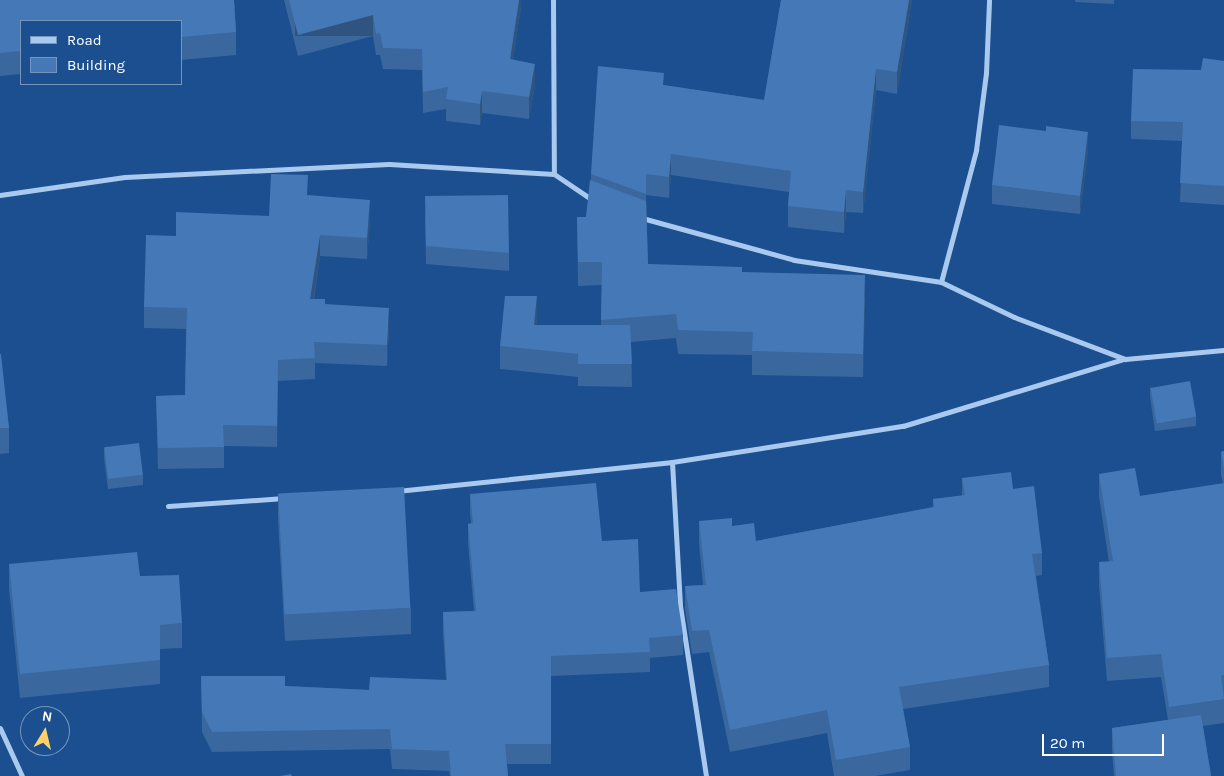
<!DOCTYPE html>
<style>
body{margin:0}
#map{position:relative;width:1224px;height:776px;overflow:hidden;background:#1b4f8f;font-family:Karla,sans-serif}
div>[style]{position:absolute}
.street>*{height:5px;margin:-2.5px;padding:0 2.5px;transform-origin:2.5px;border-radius:2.5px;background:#a9c9ee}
.wall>*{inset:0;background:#3a679d}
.shaded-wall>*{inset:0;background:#305480;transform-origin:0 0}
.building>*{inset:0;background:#4478b7;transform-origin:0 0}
span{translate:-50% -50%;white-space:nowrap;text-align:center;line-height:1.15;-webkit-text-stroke:5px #1b4f8f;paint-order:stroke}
.legend{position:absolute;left:20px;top:20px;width:162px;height:65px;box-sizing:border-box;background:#1b4f8f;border:1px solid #7695bc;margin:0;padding:6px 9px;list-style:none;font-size:15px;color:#fff}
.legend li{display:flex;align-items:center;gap:10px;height:25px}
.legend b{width:25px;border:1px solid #7695bc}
.north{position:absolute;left:20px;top:706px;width:50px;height:50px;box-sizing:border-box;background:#1b4f8f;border:1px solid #7695bc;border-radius:50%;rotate:9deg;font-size:14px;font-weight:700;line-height:20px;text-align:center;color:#fff}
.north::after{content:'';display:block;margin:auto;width:18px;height:22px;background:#ffd166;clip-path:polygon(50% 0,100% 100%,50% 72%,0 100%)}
.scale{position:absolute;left:1042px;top:734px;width:122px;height:22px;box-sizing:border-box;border:2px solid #fff;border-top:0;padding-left:6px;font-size:15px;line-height:18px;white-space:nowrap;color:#fff;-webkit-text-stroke:4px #1b4f8f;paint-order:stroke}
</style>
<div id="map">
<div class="street">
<div style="left:553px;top:0;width:174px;rotate:89.7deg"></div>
<div style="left:0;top:195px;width:126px;rotate:-8.2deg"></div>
<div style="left:125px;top:177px;width:264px;rotate:-2.8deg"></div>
<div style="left:389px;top:164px;width:165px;rotate:3.5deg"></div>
<div style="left:554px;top:174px;width:48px;rotate:34deg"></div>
<div style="left:642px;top:218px;width:158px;rotate:15.4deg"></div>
<div style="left:794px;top:260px;width:149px;rotate:8.5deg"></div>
<div style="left:941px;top:282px;width:81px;rotate:25.6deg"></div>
<div style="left:1014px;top:317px;width:119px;rotate:20.7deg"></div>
<div style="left:1125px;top:359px;width:99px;rotate:-5.2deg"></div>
<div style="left:941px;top:282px;width:137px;rotate:-75.1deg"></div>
<div style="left:976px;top:150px;width:78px;rotate:-82.6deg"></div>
<div style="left:986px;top:73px;width:73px;rotate:-87.6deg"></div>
<div style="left:672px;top:462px;width:144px;rotate:86.8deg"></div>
<div style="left:680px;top:606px;width:172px;rotate:81.3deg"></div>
<div style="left:397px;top:491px;width:277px;rotate:-6deg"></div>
<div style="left:672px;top:462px;width:234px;rotate:-8.9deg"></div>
<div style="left:903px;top:426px;width:231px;rotate:-16.9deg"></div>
<div style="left:168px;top:506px;width:116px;rotate:-3.9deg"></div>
<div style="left:0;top:728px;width:53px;rotate:65.4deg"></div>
</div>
<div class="wall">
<div style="clip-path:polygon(0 0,234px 0,236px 32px,236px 55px,181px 60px,181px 21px,21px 21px,21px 74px,0 76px)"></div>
<div style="clip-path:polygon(284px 0,521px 0,521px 7px,513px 59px,535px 85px,529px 119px,482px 113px,480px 125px,446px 121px,446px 109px,423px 113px,422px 70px,383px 69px,380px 55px,376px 55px,373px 36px,298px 56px)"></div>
<div style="clip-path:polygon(781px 0,912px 0,897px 94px,876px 90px,863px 213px,846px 212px,844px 233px,788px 227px,788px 206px,789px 192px,671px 175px,669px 198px,646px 195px,648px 264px,742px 272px,865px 298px,863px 377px,752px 375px,752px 355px,678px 354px,676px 338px,631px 342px,632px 387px,578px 386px,578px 377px,500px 369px,500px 346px,537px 319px,536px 325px,601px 325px,602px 285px,578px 286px,577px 217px,586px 217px,591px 181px,591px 174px,664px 85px,764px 100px)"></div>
<div style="clip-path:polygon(1075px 0,1114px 0,1114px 4px,1075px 2px)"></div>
<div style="clip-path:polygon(1224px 61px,1224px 205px,1180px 202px,1182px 141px,1131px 139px,1131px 121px,1201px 70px)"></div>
<div style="clip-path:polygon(1088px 150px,1080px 214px,992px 204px,992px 185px)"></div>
<div style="clip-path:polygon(308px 195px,370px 221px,367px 259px,320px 256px,314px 299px,325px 304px,389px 329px,387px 366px,315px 363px,315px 379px,278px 381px,277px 447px,224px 446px,224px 468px,158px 469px,156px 396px,185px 395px,186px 329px,144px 328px,144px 307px,176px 236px,269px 216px)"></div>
<div style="clip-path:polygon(425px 215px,509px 253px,509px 271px,426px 264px)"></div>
<div style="clip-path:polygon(0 354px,9px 428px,9px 453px,0 454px)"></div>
<div style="clip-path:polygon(1150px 387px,1196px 416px,1196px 426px,1155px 431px,1150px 397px)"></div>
<div style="clip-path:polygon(104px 448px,143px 475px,143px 485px,108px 489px,104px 458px)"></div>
<div style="clip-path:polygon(1224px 451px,1224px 723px,1203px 726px,1211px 776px,1114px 776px,1112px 751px,1112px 728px,1168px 720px,1161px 677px,1107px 681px,1099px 586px,1099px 562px,1109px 562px,1099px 497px,1099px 474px,1140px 496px,1223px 484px,1221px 475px,1221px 452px)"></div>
<div style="clip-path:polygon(962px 478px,1013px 489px,1042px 553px,1042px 575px,1036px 576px,1049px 665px,1049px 687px,903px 709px,910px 747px,910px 770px,875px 776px,834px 776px,827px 733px,730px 752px,709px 652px,692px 654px,685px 609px,685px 586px,703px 585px,699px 544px,699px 521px,732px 526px,756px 541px,933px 507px,933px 499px,962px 496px)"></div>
<div style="clip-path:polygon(278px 494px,411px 608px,411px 634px,285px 641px,278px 520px)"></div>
<div style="clip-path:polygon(470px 494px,602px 541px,640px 592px,683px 635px,683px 655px,650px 658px,650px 672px,551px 676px,551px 764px,507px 764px,508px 776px,450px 776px,449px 771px,392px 769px,390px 749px,212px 752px,202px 732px,201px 676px,285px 686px,369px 690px,446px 680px,443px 632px,443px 612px,474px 611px,468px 544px,468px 524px,471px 523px,470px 515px)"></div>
<div style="clip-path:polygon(9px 564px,140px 576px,182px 623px,182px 648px,160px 649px,160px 684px,20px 698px,9px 589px)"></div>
</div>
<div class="shaded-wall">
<div style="clip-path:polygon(519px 0,521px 0,521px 7px,510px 80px,510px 59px)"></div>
<div style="clip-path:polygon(909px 0,912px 0,897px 94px,897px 72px)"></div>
<div style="left:373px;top:15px;width:21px;height:78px;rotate:90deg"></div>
<div style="clip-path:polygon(535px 64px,535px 85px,529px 119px,529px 97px)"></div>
<div style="clip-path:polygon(876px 69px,876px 90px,863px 213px,863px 192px)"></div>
<div style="clip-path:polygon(482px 91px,482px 113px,480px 125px,480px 104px)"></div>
<div style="clip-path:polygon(1088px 132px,1088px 150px,1080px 214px,1080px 196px)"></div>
<div style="clip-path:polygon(671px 154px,671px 175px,669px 198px,669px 177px)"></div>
<div style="clip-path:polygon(846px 190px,846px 212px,844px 233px,844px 212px)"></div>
<div style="clip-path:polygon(370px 200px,370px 221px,367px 259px,367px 238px)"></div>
<div style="clip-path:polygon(320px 235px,320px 256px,310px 320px,310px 299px)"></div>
<div style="clip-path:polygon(865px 275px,865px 298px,863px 377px,863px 354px)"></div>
<div style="clip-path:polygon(537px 296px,537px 319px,534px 348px,534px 325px)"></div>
<div style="clip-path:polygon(389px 308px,389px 329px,387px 366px,387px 345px)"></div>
</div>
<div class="building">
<div style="clip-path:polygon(0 0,234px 0,236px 32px,181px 37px,181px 21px,21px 21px,21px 51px,0 53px)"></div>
<div style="clip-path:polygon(289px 0,519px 0,510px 59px,535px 64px,529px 97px,482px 91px,480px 104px,446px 99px,448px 87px,423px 92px,422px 49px,383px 48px,380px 33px,376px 34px,373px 15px,298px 35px)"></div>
<div style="clip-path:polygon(781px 0,909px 0,897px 72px,876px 69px,863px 192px,846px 190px,844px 212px,788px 206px,791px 171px,671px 154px,669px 177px,646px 174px,646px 194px,591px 174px,598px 66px,664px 73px,663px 85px,764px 100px)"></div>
<div style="clip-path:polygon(1203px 58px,1224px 61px,1224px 186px,1180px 183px,1183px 122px,1131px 121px,1133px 69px,1201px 70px)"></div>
<div style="clip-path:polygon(999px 125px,1046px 131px,1046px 126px,1088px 132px,1080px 196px,992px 185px)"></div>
<div style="clip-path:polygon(271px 174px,308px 175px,307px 195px,370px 200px,367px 238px,320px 235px,310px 299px,325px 299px,325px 304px,389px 308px,387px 345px,314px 342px,315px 358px,278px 360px,277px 426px,223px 425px,224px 447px,158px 448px,156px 396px,185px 395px,187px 308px,144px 307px,146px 235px,176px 236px,176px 212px,269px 216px)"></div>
<div style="clip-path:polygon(590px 180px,646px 201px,648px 264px,742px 267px,742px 272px,865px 275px,863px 354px,752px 351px,753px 332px,678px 330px,676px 314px,601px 320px,602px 262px,578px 262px,577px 217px,586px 217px)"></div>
<div style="clip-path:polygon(508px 195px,509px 253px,426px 246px,425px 196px)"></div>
<div style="clip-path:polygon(505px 296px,537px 296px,534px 325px,630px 325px,632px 364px,578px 364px,578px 354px,500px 346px)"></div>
<div style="clip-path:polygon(0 354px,1px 354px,9px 428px,0 428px)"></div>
<div style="left:1190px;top:381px;width:36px;height:40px;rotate:80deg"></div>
<div style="left:139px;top:443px;width:32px;height:35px;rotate:83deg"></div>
<div style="clip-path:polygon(1224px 451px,1224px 468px,1221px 452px)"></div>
<div style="clip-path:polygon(1135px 468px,1140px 496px,1224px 483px,1224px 675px,1221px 675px,1224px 699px,1169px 707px,1161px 654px,1107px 658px,1099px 562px,1113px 561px,1099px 474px)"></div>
<div style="clip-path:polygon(1011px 472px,1013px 489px,1034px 486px,1042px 553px,1032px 554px,1049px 665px,899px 687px,910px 747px,836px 760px,827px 710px,730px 730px,709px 630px,692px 631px,685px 586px,706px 585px,699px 521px,732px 518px,732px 526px,754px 523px,756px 541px,934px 507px,933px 499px,965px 495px,962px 478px)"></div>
<div style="clip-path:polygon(596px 483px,602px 541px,638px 539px,640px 592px,676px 589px,683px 635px,649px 638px,650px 652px,551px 656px,551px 744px,505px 744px,508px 776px,451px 776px,449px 751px,392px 749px,390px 729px,212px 732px,202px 712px,201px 676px,285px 676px,285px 686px,369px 690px,370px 677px,447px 680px,443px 612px,476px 611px,468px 524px,473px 523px,470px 494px)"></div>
<div style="left:404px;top:487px;width:121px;height:126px;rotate:87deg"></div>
<div style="clip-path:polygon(137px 552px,140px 576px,179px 575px,182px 623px,160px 625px,160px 660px,20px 674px,9px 564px)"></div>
<div style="clip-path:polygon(1201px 715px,1211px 776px,1116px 776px,1112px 728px)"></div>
<div style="clip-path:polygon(291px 774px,292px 776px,280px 776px)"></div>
</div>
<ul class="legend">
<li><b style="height:6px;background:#a9c9ee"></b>Road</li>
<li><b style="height:14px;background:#4478b7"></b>Building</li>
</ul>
<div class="north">N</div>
<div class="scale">20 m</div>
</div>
